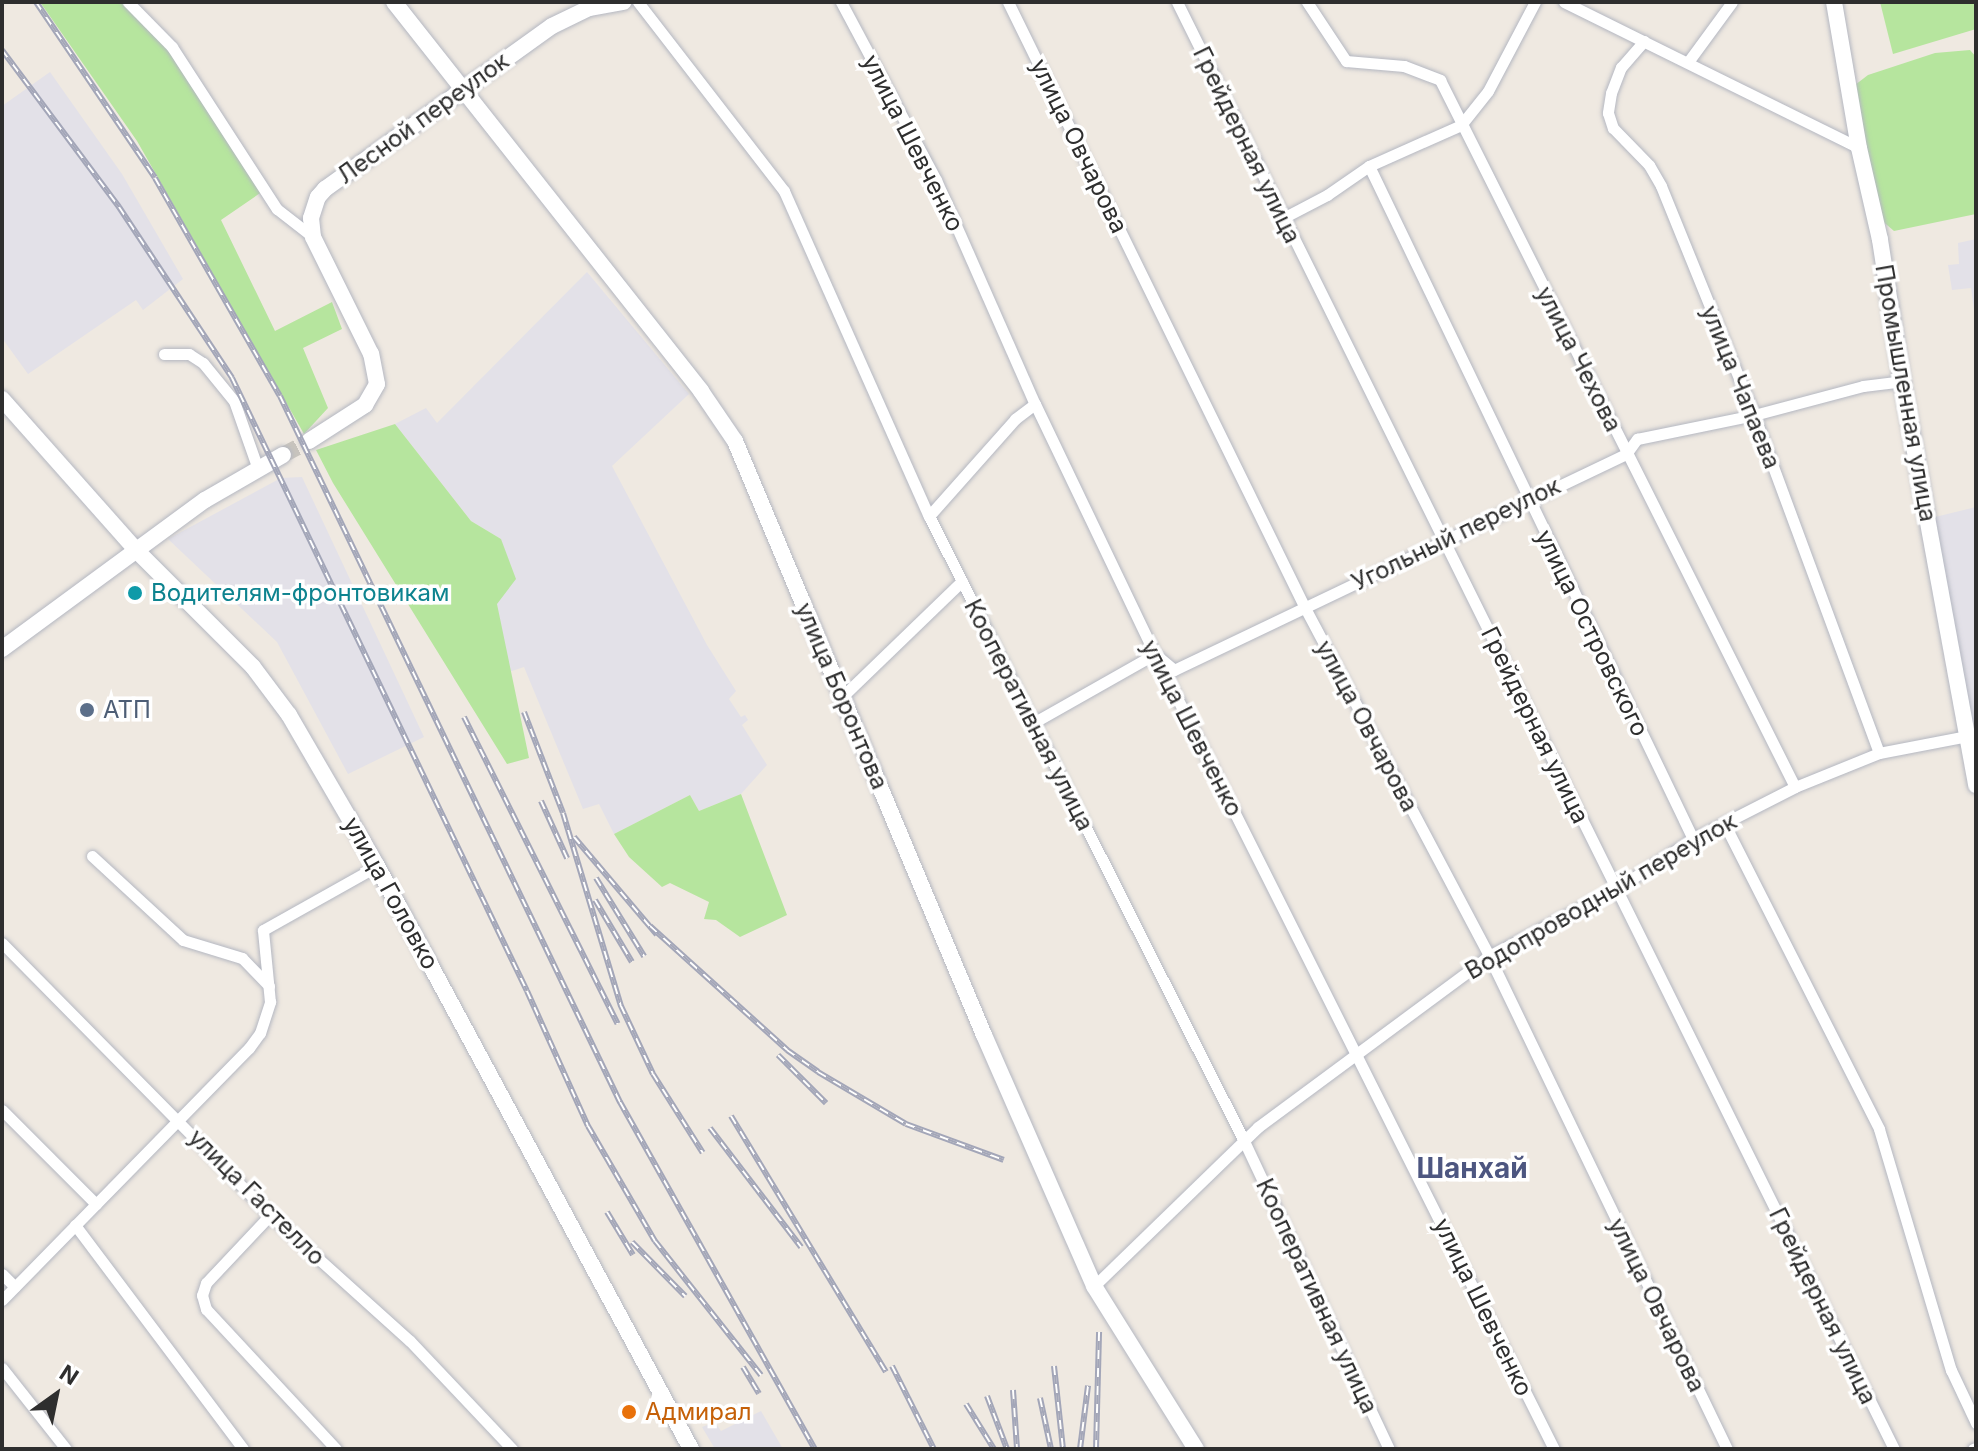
<!DOCTYPE html>
<meta charset="utf-8">
<style>
body{margin:0}
#map{position:relative;width:1978px;height:1451px;overflow:hidden;background:#efe9e1;font-family:Inter,sans-serif}
div>[style]{position:absolute}
.industrial>*{inset:0;background:#e3e1e8}
.green>*{inset:0;background:#b6e59e}
.secondary-tunnel>*{height:16px;margin-top:-8px;transform-origin:0;background:repeating-linear-gradient(90deg,#c8c4bd 0 16px,transparent 0 24px)}
.roads{filter:drop-shadow(0 0 2px #b4b7c1) drop-shadow(0 0 2px #b4b7c1)}
.street>*{height:11px;margin:-5.5px;padding:0 5.5px;transform-origin:5.5px;border-radius:5.5px;background:#fff}
.secondary>*{height:16px;margin:-8px;padding:0 8px;transform-origin:8px;border-radius:8px;background:#fff}
.rail>*{height:6px;margin-top:-3px;transform-origin:0;background:repeating-linear-gradient(90deg,#fff 0 9px,#a3a6b8 0 18px);box-sizing:border-box;border-block:2px solid #a3a6b8}
.dots>*{width:22px;height:22px;translate:-50% -50%;box-sizing:border-box;border:4px solid #fff;border-radius:50%}
span{translate:-50% -50%;white-space:nowrap;text-align:center;line-height:1.15;-webkit-text-stroke:7px #fff;paint-order:stroke}
.street-label{font-size:24px;color:#2e2e2e}
.culture-label{font-size:24px;color:#0d838f}
.left{translate:0 -50%;text-align:left}
.service-label{font-size:24px;color:#4e5e75}
.food-label{font-size:24px;color:#c56008}
.quarter-label{font-size:28px;color:#4d5680;font-weight:700}
.frame{position:absolute;inset:0;border:4px solid #2e2e2e;pointer-events:none}
.north{position:absolute;left:16px;top:1355px;width:80px;height:80px;-webkit-text-stroke:6px #fff;paint-order:stroke;rotate:33deg;font-size:22px;font-weight:700;line-height:32px;text-align:center;color:#2e2e2e}
.north::after{content:'';display:block;margin:auto;width:28px;height:36px;background:#2e2e2e;clip-path:polygon(50% 0,100% 100%,50% 72%,0 100%)}
</style>
<div id="map">
<div class="industrial">
<div style="clip-path:polygon(50px 72px,122px 174px,183px 279px,143px 310px,136px 300px,28px 374px,2px 338px,2px 106px)"></div>
<div style="clip-path:polygon(1976px 239px,1976px 324px,1971px 288px,1952px 290px,1948px 265px,1959px 264px,1958px 243px)"></div>
<div style="clip-path:polygon(587px 272px,689px 394px,612px 466px,707px 645px,736px 691px,729px 699px,741px 717px,745px 715px,748px 720px,742px 725px,767px 765px,741px 794px,699px 811px,690px 795px,614px 834px,599px 804px,583px 809px,524px 667px,509px 672px,497px 604px,501px 539px,471px 521px,395px 424px,426px 408px,437px 423px)"></div>
<div style="clip-path:polygon(302px 477px,424px 737px,348px 774px,277px 642px,168px 539px,281px 478px)"></div>
<div style="clip-path:polygon(1976px 507px,1976px 719px,1966px 732px,1927px 519px)"></div>
<div style="clip-path:polygon(761px 1411px,783px 1449px,715px 1449px,702px 1427px,715px 1422px,721px 1431px)"></div>
</div>
<div class="green">
<div style="clip-path:polygon(40px 2px,128px 2px,172px 47px,266px 189px,221px 220px,275px 331px,332px 302px,342px 329px,303px 348px,328px 408px,304px 434px,137px 141px)"></div>
<div style="clip-path:polygon(1880px 2px,1976px 2px,1976px 29px,1893px 54px)"></div>
<div style="clip-path:polygon(1970px 50px,1976px 57px,1976px 214px,1894px 231px,1880px 219px,1855px 85px,1868px 75px,1935px 53px)"></div>
<div style="clip-path:polygon(395px 424px,471px 521px,501px 539px,516px 579px,497px 604px,529px 758px,507px 764px,333px 483px,316px 450px)"></div>
<div style="clip-path:polygon(741px 794px,787px 915px,740px 937px,716px 920px,704px 919px,709px 902px,670px 883px,662px 887px,629px 857px,614px 834px,690px 795px,699px 811px)"></div>
</div>
<div class="secondary-tunnel">
<div style="left:283px;top:455px;width:30px;rotate:-28deg"></div>
</div>
<div class="roads">
<div class="street">
<div style="left:128px;top:2px;width:63px;rotate:45.6deg"></div>
<div style="left:172px;top:47px;width:193px;rotate:57.1deg"></div>
<div style="left:277px;top:209px;width:46px;rotate:37.9deg"></div>
<div style="left:638px;top:2px;width:239px;rotate:52.3deg"></div>
<div style="left:784px;top:191px;width:356px;rotate:66deg"></div>
<div style="left:929px;top:516px;width:700px;rotate:63.25deg"></div>
<div style="left:1244px;top:1141px;width:340px;rotate:64.8deg"></div>
<div style="left:841px;top:2px;width:202px;rotate:61.9deg"></div>
<div style="left:936px;top:180px;width:245px;rotate:66.2deg"></div>
<div style="left:1035px;top:404px;width:277px;rotate:64.4deg"></div>
<div style="left:1155px;top:654px;width:890px;rotate:63.35deg"></div>
<div style="left:1008px;top:2px;width:673px;rotate:63.89deg"></div>
<div style="left:1304px;top:606px;width:396px;rotate:62.1deg"></div>
<div style="left:1489px;top:956px;width:547px;rotate:64.23deg"></div>
<div style="left:1177px;top:2px;width:1615px;rotate:63.64deg"></div>
<div style="left:1307px;top:2px;width:71px;rotate:56.5deg"></div>
<div style="left:1346px;top:61px;width:58px;rotate:4.9deg"></div>
<div style="left:1404px;top:66px;width:39px;rotate:21deg"></div>
<div style="left:1440px;top:80px;width:791px;rotate:63.34deg"></div>
<div style="left:1564px;top:2px;width:329px;rotate:26.3deg"></div>
<div style="left:1644px;top:41px;width:35px;rotate:131deg"></div>
<div style="left:1621px;top:67px;width:28px;rotate:111deg"></div>
<div style="left:1611px;top:93px;width:20px;rotate:99deg"></div>
<div style="left:1608px;top:113px;width:16px;rotate:72deg"></div>
<div style="left:1613px;top:128px;width:52px;rotate:45.8deg"></div>
<div style="left:1649px;top:165px;width:24px;rotate:60deg"></div>
<div style="left:1661px;top:186px;width:247px;rotate:67.9deg"></div>
<div style="left:1754px;top:415px;width:360px;rotate:69.7deg"></div>
<div style="left:1688px;top:62px;width:74px;rotate:-53.7deg"></div>
<div style="left:1369px;top:166px;width:747px;rotate:64.29deg"></div>
<div style="left:1283px;top:218px;width:50px;rotate:-27.6deg"></div>
<div style="left:1327px;top:195px;width:51px;rotate:-34.6deg"></div>
<div style="left:1369px;top:166px;width:101px;rotate:-24deg"></div>
<div style="left:1461px;top:125px;width:43px;rotate:-51.5deg"></div>
<div style="left:1488px;top:91px;width:101px;rotate:-62.2deg"></div>
<div style="left:164px;top:354px;width:25px"></div>
<div style="left:189px;top:354px;width:17px;rotate:33deg"></div>
<div style="left:203px;top:363px;width:49px;rotate:50.8deg"></div>
<div style="left:234px;top:401px;width:72px;rotate:70.6deg"></div>
<div style="left:929px;top:516px;width:130px;rotate:-48.4deg"></div>
<div style="left:1015px;top:419px;width:25px;rotate:-37deg"></div>
<div style="left:843px;top:696px;width:165px;rotate:-44deg"></div>
<div style="left:1033px;top:723px;width:140px;rotate:-29.5deg"></div>
<div style="left:1155px;top:654px;width:25px;rotate:40deg"></div>
<div style="left:1174px;top:670px;width:501px;rotate:-25.54deg"></div>
<div style="left:1626px;top:454px;width:19px;rotate:-54deg"></div>
<div style="left:1637px;top:439px;width:119px;rotate:-11.6deg"></div>
<div style="left:1754px;top:415px;width:113px;rotate:-14.9deg"></div>
<div style="left:1863px;top:386px;width:39px;rotate:-7deg"></div>
<div style="left:1724px;top:823px;width:343px;rotate:63.1deg"></div>
<div style="left:1879px;top:1129px;width:252px;rotate:73.4deg"></div>
<div style="left:1951px;top:1370px;width:59px;rotate:64.7deg"></div>
<div style="left:92px;top:856px;width:124px;rotate:42.7deg"></div>
<div style="left:183px;top:940px;width:62px;rotate:17deg"></div>
<div style="left:242px;top:958px;width:39px;rotate:46deg"></div>
<div style="left:2px;top:943px;width:382px;rotate:45.4deg"></div>
<div style="left:270px;top:1215px;width:188px;rotate:42deg"></div>
<div style="left:410px;top:1341px;width:149px;rotate:46.6deg"></div>
<div style="left:2px;top:1110px;width:133px;rotate:45deg"></div>
<div style="left:270px;top:1215px;width:93px;rotate:133.3deg"></div>
<div style="left:206px;top:1283px;width:13px;rotate:108deg"></div>
<div style="left:202px;top:1295px;width:15px;rotate:74deg"></div>
<div style="left:206px;top:1309px;width:191px;rotate:47.1deg"></div>
<div style="left:75px;top:1225px;width:280px;rotate:53.1deg"></div>
<div style="left:2px;top:1274px;width:18px;rotate:45deg"></div>
<div style="left:1094px;top:1286px;width:228px;rotate:-44.1deg"></div>
<div style="left:1258px;top:1127px;width:287px;rotate:-36.5deg"></div>
<div style="left:1489px;top:956px;width:144px;rotate:-27.8deg"></div>
<div style="left:1616px;top:889px;width:92px;rotate:-33deg"></div>
<div style="left:1693px;top:839px;width:114px;rotate:-27deg"></div>
<div style="left:1795px;top:787px;width:91px;rotate:-22deg"></div>
<div style="left:1879px;top:753px;width:90px;rotate:-10.9deg"></div>
<div style="left:2px;top:1300px;width:353px;rotate:-45.6deg"></div>
<div style="left:249px;top:1048px;width:19px;rotate:-54deg"></div>
<div style="left:260px;top:1033px;width:33px;rotate:-72deg"></div>
<div style="left:270px;top:1002px;width:72px;rotate:-95.6deg"></div>
<div style="left:263px;top:930px;width:131px;rotate:-29.3deg"></div>
<div style="left:2px;top:1368px;width:103px;rotate:51.7deg"></div>
<div style="left:1973px;top:1449px;width:3px;rotate:-18deg"></div>
</div>
<div class="secondary">
<div style="left:394px;top:2px;width:496px;rotate:51.7deg"></div>
<div style="left:701px;top:391px;width:60px;rotate:55.8deg"></div>
<div style="left:735px;top:441px;width:644px;rotate:67.26deg"></div>
<div style="left:984px;top:1035px;width:274px;rotate:66.3deg"></div>
<div style="left:1094px;top:1286px;width:192px;rotate:58deg"></div>
<div style="left:1834px;top:2px;width:148px;rotate:80.3deg"></div>
<div style="left:1859px;top:148px;width:94px;rotate:77.1deg"></div>
<div style="left:1880px;top:240px;width:143px;rotate:81.1deg"></div>
<div style="left:1902px;top:381px;width:411px;rotate:79.6deg"></div>
<div style="left:2px;top:399px;width:203px;rotate:48.4deg"></div>
<div style="left:137px;top:551px;width:164px;rotate:45deg"></div>
<div style="left:253px;top:667px;width:60px;rotate:53.1deg"></div>
<div style="left:289px;top:715px;width:175px;rotate:59.8deg"></div>
<div style="left:377px;top:866px;width:662px;rotate:61.69deg"></div>
<div style="left:309px;top:441px;width:67px;rotate:-32.7deg"></div>
<div style="left:365px;top:405px;width:24px;rotate:-60deg"></div>
<div style="left:377px;top:384px;width:31px;rotate:-101deg"></div>
<div style="left:371px;top:354px;width:131px;rotate:-116.4deg"></div>
<div style="left:313px;top:237px;width:19px;rotate:-96deg"></div>
<div style="left:311px;top:218px;width:22px;rotate:-72deg"></div>
<div style="left:318px;top:197px;width:11px;rotate:-49deg"></div>
<div style="left:325px;top:189px;width:279px;rotate:-35.7deg"></div>
<div style="left:552px;top:26px;width:41px;rotate:-25.9deg"></div>
<div style="left:589px;top:8px;width:35px;rotate:-10deg"></div>
<div style="left:2px;top:649px;width:252px;rotate:-36.3deg"></div>
<div style="left:205px;top:500px;width:90px;rotate:-30deg"></div>
</div>
</div>
<div class="rail">
<div style="left:36px;top:2px;width:212px;rotate:55.9deg"></div>
<div style="left:155px;top:178px;width:251px;rotate:60.2deg"></div>
<div style="left:280px;top:396px;width:784px;rotate:64.29deg"></div>
<div style="left:620px;top:1102px;width:398px;rotate:60.7deg"></div>
<div style="left:2px;top:50px;width:196px;rotate:53.3deg"></div>
<div style="left:119px;top:207px;width:205px;rotate:56.5deg"></div>
<div style="left:232px;top:378px;width:680px;rotate:64.3deg"></div>
<div style="left:527px;top:991px;width:148px;rotate:65.7deg"></div>
<div style="left:588px;top:1126px;width:133px;rotate:59.8deg"></div>
<div style="left:655px;top:1241px;width:171px;rotate:51.7deg"></div>
<div style="left:524px;top:712px;width:108px;rotate:68.9deg"></div>
<div style="left:563px;top:813px;width:202px;rotate:73.3deg"></div>
<div style="left:621px;top:1006px;width:75px;rotate:64.8deg"></div>
<div style="left:653px;top:1074px;width:93px;rotate:57.7deg"></div>
<div style="left:464px;top:717px;width:343px;rotate:63.4deg"></div>
<div style="left:541px;top:801px;width:63px;rotate:65.5deg"></div>
<div style="left:574px;top:837px;width:128px;rotate:49.7deg"></div>
<div style="left:596px;top:878px;width:92px;rotate:58.4deg"></div>
<div style="left:595px;top:900px;width:72px;rotate:59.2deg"></div>
<div style="left:650px;top:926px;width:185px;rotate:42.1deg"></div>
<div style="left:787px;top:1050px;width:38px;rotate:35deg"></div>
<div style="left:818px;top:1072px;width:102px;rotate:30.6deg"></div>
<div style="left:906px;top:1124px;width:104px;rotate:20.2deg"></div>
<div style="left:778px;top:1055px;width:68px;rotate:45deg"></div>
<div style="left:731px;top:1116px;width:299px;rotate:58.8deg"></div>
<div style="left:710px;top:1128px;width:150px;rotate:52.6deg"></div>
<div style="left:607px;top:1212px;width:50px;rotate:58.8deg"></div>
<div style="left:632px;top:1242px;width:76px;rotate:45.5deg"></div>
<div style="left:892px;top:1366px;width:93px;rotate:63.2deg"></div>
<div style="left:1054px;top:1366px;width:83px;rotate:83.8deg"></div>
<div style="left:743px;top:1367px;width:31px;rotate:59deg"></div>
<div style="left:1013px;top:1390px;width:59px;rotate:86.1deg"></div>
<div style="left:987px;top:1396px;width:57px;rotate:69.3deg"></div>
<div style="left:1040px;top:1398px;width:52px;rotate:77.8deg"></div>
<div style="left:966px;top:1404px;width:53px;rotate:58.1deg"></div>
<div style="left:1080px;top:1449px;width:64px;rotate:-82.8deg"></div>
<div style="left:1096px;top:1449px;width:117px;rotate:-88.5deg"></div>
</div>
<div class="dots">
<div style="left:135px;top:593px;background:#0f9aa8"></div>
<div style="left:87px;top:710px;background:#5c6f8a"></div>
<div style="left:629px;top:1412px;background:#e8710a"></div>
</div>
<div class="street-label">
<span style="left:423px;top:118px;rotate:-36deg">Лесной переулок</span>
<span style="left:913px;top:143px;rotate:63deg">улица Шевченко</span>
<span style="left:1247px;top:145px;rotate:64deg">Грейдерная улица</span>
<span style="left:1079px;top:146px;rotate:64deg">улица Овчарова</span>
<span style="left:1579px;top:359px;rotate:63deg">улица Чехова</span>
<span style="left:1741px;top:387px;rotate:68deg">улица Чапаева</span>
<span style="left:1906px;top:393px;rotate:80deg">Промышленная улица</span>
<span style="left:1456px;top:534px;rotate:-26deg">Угольный переулок</span>
<span style="left:1592px;top:633px;rotate:64deg">улица Островского</span>
<span style="left:842px;top:696px;rotate:67deg">улица Боронтова</span>
<span style="left:1029px;top:715px;rotate:63deg">Кооперативная улица</span>
<span style="left:1535px;top:725px;rotate:64deg">Грейдерная улица</span>
<span style="left:1367px;top:726px;rotate:62deg">улица Овчарова</span>
<span style="left:1192px;top:728px;rotate:63deg">улица Шевченко</span>
<span style="left:391px;top:893px;rotate:61deg">улица Головко</span>
<span style="left:1601px;top:896px;rotate:-30deg">Водопроводный переулок</span>
<span style="left:257px;top:1197px;rotate:45deg">улица Гастелло</span>
<span style="left:1317px;top:1296px;rotate:65deg">Кооперативная улица</span>
<span style="left:1657px;top:1305px;rotate:64deg">улица Овчарова</span>
<span style="left:1823px;top:1306px;rotate:64deg">Грейдерная улица</span>
<span style="left:1483px;top:1307px;rotate:64deg">улица Шевченко</span>
</div>
<div class="culture-label">
<span class="left" style="left:151px;top:593px">Водителям-фронтовикам</span>
</div>
<div class="service-label">
<span class="left" style="left:103px;top:710px">АТП</span>
</div>
<div class="food-label">
<span class="left" style="left:645px;top:1412px">Адмирал</span>
</div>
<div class="quarter-label">
<span style="left:1472px;top:1168px">Шанхай</span>
</div>
<div class="frame"></div>
<div class="north">N</div>
</div>
